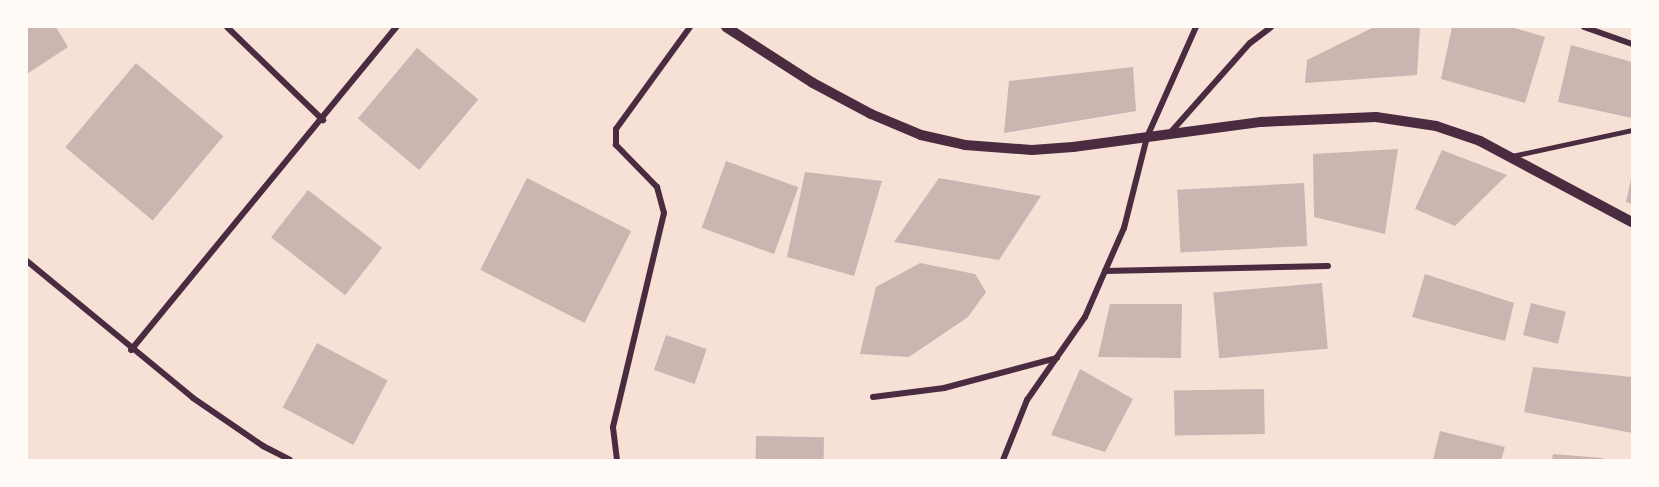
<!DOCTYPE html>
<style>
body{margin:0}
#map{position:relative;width:1659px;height:487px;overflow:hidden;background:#f7e1d7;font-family:"Roboto Condensed",sans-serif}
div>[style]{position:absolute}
.building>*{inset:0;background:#ccb4b1;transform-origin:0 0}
.service>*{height:4.5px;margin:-2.25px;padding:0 2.25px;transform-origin:2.25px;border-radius:2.25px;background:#4a2c40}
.minor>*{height:6px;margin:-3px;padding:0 3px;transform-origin:3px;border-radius:3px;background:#4a2c40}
.tertiary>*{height:10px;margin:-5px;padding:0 5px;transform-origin:5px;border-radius:5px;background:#4a2c40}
span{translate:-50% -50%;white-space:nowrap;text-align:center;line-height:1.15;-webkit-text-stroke:6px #fffaf5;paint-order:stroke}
.frame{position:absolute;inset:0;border:28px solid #fffaf5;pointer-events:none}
</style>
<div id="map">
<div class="building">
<div style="clip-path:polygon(27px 27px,56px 27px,68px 47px,27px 74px)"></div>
<div style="clip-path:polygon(1374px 27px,1420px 27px,1417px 75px,1305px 83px,1307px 60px)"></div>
<div style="clip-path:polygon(1452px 27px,1511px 27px,1545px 37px,1525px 103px,1441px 79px)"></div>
<div style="clip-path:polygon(1571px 45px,1632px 62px,1632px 118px,1558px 102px)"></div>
<div style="left:417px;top:48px;width:80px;height:92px;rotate:40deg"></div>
<div style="left:136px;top:63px;width:114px;height:110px;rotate:40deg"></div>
<div style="clip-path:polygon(1133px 67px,1136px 111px,1004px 133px,1009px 81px)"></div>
<div style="clip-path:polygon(1398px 149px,1385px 234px,1314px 217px,1313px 154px)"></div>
<div style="clip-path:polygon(1442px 150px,1507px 175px,1455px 226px,1415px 209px)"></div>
<div style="left:726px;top:161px;width:77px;height:71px;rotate:20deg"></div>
<div style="clip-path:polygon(805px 172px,882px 181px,854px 276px,787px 257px)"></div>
<div style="left:527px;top:178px;width:117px;height:103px;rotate:27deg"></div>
<div style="clip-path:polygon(939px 178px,1041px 196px,999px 260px,894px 242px)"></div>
<div style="clip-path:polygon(1631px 179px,1632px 179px,1632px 204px,1626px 202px)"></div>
<div style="left:1304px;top:183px;width:63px;height:127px;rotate:87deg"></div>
<div style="left:308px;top:190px;width:94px;height:60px;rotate:38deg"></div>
<div style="clip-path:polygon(920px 263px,975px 274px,986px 292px,968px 317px,909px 357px,860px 354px,876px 287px)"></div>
<div style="clip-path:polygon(1425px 274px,1514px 303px,1505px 341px,1412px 317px)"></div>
<div style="left:1322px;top:283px;width:66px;height:109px;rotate:85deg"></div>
<div style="left:1531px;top:303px;width:36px;height:33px;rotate:14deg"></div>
<div style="clip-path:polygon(1110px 304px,1182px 304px,1181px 358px,1098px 357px)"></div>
<div style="left:666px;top:335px;width:43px;height:37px;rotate:19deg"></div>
<div style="left:317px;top:343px;width:80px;height:73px;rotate:28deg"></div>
<div style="clip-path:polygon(1533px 367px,1632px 377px,1632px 433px,1524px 412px)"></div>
<div style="clip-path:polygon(1080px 369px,1133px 399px,1105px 452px,1051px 435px)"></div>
<div style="left:1264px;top:389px;width:45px;height:90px;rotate:89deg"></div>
<div style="clip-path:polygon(1440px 431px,1505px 447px,1501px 460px,1433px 460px)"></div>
<div style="left:756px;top:436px;width:68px;height:24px;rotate:1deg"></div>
<div style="clip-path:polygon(1553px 454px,1603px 458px,1603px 460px,1552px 460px)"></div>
</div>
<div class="service">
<div style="left:1512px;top:156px;width:123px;rotate:-12.2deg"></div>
</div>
<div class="minor">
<div style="left:227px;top:27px;width:134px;rotate:44.1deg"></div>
<div style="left:1584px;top:27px;width:51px;rotate:19.5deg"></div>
<div style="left:1170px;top:133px;width:120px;rotate:-48.4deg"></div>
<div style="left:1250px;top:43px;width:26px;rotate:-37deg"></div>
<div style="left:27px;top:261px;width:215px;rotate:39.5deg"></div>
<div style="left:193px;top:398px;width:85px;rotate:34.4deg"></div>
<div style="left:263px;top:446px;width:30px;rotate:27deg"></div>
<div style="left:1105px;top:271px;width:223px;rotate:-1.3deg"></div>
<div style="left:131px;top:350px;width:418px;rotate:-50.6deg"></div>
<div style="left:873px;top:397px;width:72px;rotate:-7.2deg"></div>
<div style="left:944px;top:388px;width:117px;rotate:-14.9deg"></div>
<div style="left:617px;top:460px;width:33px;rotate:-97deg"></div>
<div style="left:613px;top:427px;width:220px;rotate:-76.6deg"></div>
<div style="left:664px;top:213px;width:27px;rotate:-105deg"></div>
<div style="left:657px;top:187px;width:59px;rotate:-134.3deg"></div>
<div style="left:616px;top:145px;width:16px;rotate:-90deg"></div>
<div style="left:616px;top:129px;width:126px;rotate:-54deg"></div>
<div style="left:1003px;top:460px;width:65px;rotate:-68.2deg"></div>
<div style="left:1027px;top:400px;width:101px;rotate:-55.1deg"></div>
<div style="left:1085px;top:317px;width:50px;rotate:-66.5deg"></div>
<div style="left:1105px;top:271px;width:47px;rotate:-66.2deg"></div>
<div style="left:1124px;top:228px;width:94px;rotate:-75.8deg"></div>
<div style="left:1147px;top:137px;width:120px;rotate:-66deg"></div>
</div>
<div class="tertiary">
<div style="left:726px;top:27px;width:103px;rotate:32.8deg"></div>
<div style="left:813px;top:83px;width:66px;rotate:28.1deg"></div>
<div style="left:871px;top:114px;width:54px;rotate:22.8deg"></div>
<div style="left:921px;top:135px;width:45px;rotate:12.8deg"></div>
<div style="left:965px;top:145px;width:67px;rotate:4.3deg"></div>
<div style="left:1032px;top:150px;width:41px;rotate:-4.2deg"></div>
<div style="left:1073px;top:147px;width:190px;rotate:-7.6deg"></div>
<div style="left:1261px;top:122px;width:115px;rotate:-2.5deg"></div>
<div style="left:1376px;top:117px;width:61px;rotate:8.5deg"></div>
<div style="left:1436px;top:126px;width:46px;rotate:18.8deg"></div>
<div style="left:1480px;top:141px;width:172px;rotate:28.1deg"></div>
</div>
<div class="frame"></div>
</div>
